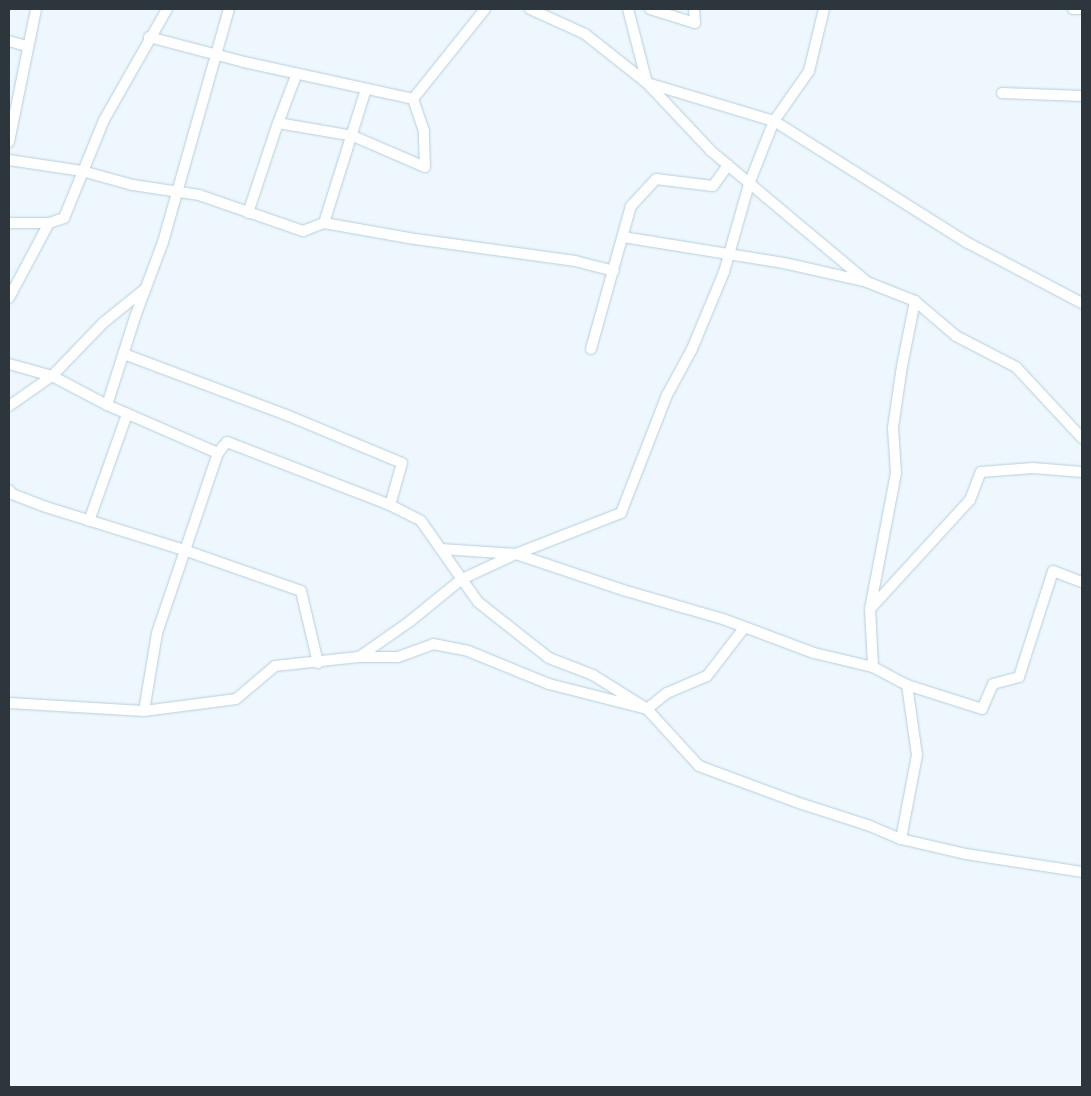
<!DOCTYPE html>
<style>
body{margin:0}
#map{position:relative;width:1091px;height:1096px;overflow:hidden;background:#edf7fd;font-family:"PT Sans",sans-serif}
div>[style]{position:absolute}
.roads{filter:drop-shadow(0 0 1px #b6cedc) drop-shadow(0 0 1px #b6cedc)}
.street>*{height:10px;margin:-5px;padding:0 5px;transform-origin:5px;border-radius:5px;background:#fff}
span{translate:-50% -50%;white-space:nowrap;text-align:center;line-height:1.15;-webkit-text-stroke:4px #fff;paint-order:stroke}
.frame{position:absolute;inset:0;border:10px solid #2d363c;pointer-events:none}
</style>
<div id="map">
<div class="roads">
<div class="street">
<div style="left:530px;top:9px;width:60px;rotate:24.4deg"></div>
<div style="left:585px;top:34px;width:79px;rotate:38.3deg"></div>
<div style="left:647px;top:83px;width:133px;rotate:16.7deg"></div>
<div style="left:774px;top:121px;width:229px;rotate:32.2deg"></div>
<div style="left:968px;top:243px;width:129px;rotate:27.8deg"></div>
<div style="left:628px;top:9px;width:76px;rotate:75.6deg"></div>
<div style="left:647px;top:83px;width:93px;rotate:46.7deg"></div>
<div style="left:711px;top:151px;width:204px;rotate:40deg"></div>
<div style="left:867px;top:282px;width:52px;rotate:21.6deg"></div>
<div style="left:915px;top:301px;width:54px;rotate:40.5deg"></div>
<div style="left:956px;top:336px;width:68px;rotate:27.3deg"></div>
<div style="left:1016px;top:367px;width:97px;rotate:47.1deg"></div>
<div style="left:650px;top:9px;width:47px;rotate:17.3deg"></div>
<div style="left:695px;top:23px;width:14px;rotate:-94deg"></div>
<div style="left:1073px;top:9px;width:9px"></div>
<div style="left:149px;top:37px;width:98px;rotate:14.7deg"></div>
<div style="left:244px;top:62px;width:173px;rotate:12.3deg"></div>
<div style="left:9px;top:41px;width:19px;rotate:16deg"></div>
<div style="left:1002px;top:93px;width:80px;rotate:2.1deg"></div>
<div style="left:413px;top:99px;width:115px;rotate:-51.3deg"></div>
<div style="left:278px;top:123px;width:76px;rotate:9.8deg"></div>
<div style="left:353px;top:136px;width:78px;rotate:23.3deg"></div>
<div style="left:425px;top:167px;width:36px;rotate:-92deg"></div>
<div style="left:424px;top:131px;width:34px;rotate:-109deg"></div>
<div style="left:9px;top:142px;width:136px;rotate:-78.5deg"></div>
<div style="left:9px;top:160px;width:74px;rotate:8.6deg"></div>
<div style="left:82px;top:171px;width:53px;rotate:15.4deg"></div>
<div style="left:133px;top:185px;width:67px;rotate:8.6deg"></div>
<div style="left:199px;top:195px;width:110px;rotate:19.1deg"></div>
<div style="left:303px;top:231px;width:22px;rotate:-21deg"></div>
<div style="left:324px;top:223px;width:92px;rotate:10deg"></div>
<div style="left:415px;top:239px;width:162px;rotate:7.8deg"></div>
<div style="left:575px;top:261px;width:40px;rotate:14.4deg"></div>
<div style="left:248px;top:213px;width:95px;rotate:-71.6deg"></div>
<div style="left:278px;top:123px;width:53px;rotate:-69.2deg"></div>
<div style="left:9px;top:223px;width:40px"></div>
<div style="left:324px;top:223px;width:140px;rotate:-72.6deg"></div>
<div style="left:623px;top:237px;width:163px;rotate:9.2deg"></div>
<div style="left:784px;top:263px;width:82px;rotate:12.7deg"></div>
<div style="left:9px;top:298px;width:85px;rotate:-61.9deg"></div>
<div style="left:49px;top:223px;width:16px;rotate:-18deg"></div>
<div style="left:64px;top:218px;width:106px;rotate:-67.8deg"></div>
<div style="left:104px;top:120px;width:128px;rotate:-60.4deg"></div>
<div style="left:915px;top:301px;width:66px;rotate:101.3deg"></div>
<div style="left:902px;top:366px;width:63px;rotate:98.3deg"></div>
<div style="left:893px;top:428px;width:45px;rotate:86.2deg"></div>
<div style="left:896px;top:473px;width:138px;rotate:100.8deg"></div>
<div style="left:870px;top:609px;width:58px;rotate:87deg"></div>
<div style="left:873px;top:667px;width:38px;rotate:28deg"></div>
<div style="left:907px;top:685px;width:79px;rotate:17.7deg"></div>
<div style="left:982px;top:709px;width:27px;rotate:-66deg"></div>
<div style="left:993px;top:684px;width:27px;rotate:-15deg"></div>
<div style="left:1019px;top:677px;width:111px;rotate:-72.2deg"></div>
<div style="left:1053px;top:571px;width:31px;rotate:21deg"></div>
<div style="left:591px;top:349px;width:148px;rotate:-74.4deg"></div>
<div style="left:631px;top:206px;width:37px;rotate:-47deg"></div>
<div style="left:656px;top:179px;width:57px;rotate:7deg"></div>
<div style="left:713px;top:186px;width:26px;rotate:-54deg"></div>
<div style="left:124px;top:354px;width:176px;rotate:20.6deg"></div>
<div style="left:289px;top:416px;width:122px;rotate:22.6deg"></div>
<div style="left:402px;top:463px;width:44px;rotate:105.9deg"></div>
<div style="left:9px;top:364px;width:45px;rotate:15.6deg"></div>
<div style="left:52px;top:376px;width:62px;rotate:27.8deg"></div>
<div style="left:107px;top:405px;width:121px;rotate:23.4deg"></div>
<div style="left:218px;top:453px;width:14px;rotate:-51deg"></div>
<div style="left:227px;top:442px;width:175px;rotate:21.1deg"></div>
<div style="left:390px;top:505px;width:35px;rotate:27deg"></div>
<div style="left:421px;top:521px;width:99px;rotate:54.9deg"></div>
<div style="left:478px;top:602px;width:90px;rotate:38.3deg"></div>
<div style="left:549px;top:658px;width:47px;rotate:21.1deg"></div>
<div style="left:593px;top:675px;width:64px;rotate:32.2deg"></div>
<div style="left:647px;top:709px;width:77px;rotate:47.6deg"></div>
<div style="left:699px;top:766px;width:107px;rotate:20.3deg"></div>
<div style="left:799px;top:803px;width:75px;rotate:17.9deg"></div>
<div style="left:870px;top:826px;width:34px;rotate:23deg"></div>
<div style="left:901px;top:839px;width:67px;rotate:13deg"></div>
<div style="left:966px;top:854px;width:117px;rotate:8.8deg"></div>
<div style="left:107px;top:405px;width:92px;rotate:-72.3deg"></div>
<div style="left:135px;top:317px;width:80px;rotate:-69.5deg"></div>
<div style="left:163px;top:242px;width:242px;rotate:-74.2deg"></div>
<div style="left:9px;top:406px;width:52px;rotate:-34.9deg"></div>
<div style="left:52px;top:376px;width:74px;rotate:-46.1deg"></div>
<div style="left:103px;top:323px;width:55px;rotate:-39.1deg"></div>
<div style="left:9px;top:490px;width:5px;rotate:53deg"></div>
<div style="left:12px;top:494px;width:36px;rotate:21deg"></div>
<div style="left:46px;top:507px;width:145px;rotate:17.3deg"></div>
<div style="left:184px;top:550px;width:124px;rotate:19.3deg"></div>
<div style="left:301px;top:591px;width:74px;rotate:76.7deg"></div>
<div style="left:89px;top:521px;width:114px;rotate:-70.4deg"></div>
<div style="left:441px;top:549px;width:75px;rotate:3.8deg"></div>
<div style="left:516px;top:554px;width:113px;rotate:-21.3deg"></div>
<div style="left:621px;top:513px;width:127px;rotate:-68.7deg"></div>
<div style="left:667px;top:395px;width:52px;rotate:-61.5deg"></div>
<div style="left:692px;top:349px;width:83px;rotate:-67.4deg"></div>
<div style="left:724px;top:272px;width:91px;rotate:-74.1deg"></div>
<div style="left:749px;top:184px;width:68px;rotate:-68.4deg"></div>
<div style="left:774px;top:121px;width:61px;rotate:-55deg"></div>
<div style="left:809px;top:71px;width:64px;rotate:-76.4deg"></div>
<div style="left:870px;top:609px;width:148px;rotate:-47.5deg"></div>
<div style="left:970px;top:500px;width:30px;rotate:-69deg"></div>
<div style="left:981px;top:472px;width:52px;rotate:-4.4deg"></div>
<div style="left:1033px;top:468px;width:49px;rotate:4.7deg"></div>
<div style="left:359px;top:657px;width:61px;rotate:-35deg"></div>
<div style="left:409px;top:622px;width:68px;rotate:-39.1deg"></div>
<div style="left:462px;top:579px;width:60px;rotate:-24.8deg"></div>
<div style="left:516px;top:554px;width:113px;rotate:18.6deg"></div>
<div style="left:623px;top:590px;width:104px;rotate:16.2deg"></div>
<div style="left:723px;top:619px;width:97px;rotate:20.5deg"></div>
<div style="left:814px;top:653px;width:61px;rotate:13.3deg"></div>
<div style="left:9px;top:703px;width:135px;rotate:3.4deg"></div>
<div style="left:144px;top:711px;width:93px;rotate:-7.4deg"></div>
<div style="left:236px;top:699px;width:51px;rotate:-40.2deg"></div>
<div style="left:275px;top:666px;width:84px;rotate:-6.1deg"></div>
<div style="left:359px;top:657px;width:39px"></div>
<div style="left:398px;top:657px;width:37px;rotate:-20deg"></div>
<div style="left:433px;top:644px;width:36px;rotate:11deg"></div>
<div style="left:468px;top:651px;width:87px;rotate:22.2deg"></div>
<div style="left:549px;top:684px;width:101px;rotate:14.3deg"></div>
<div style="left:647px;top:709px;width:26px;rotate:-39deg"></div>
<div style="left:667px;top:693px;width:43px;rotate:-23deg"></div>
<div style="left:707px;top:676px;width:61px;rotate:-52.4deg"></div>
<div style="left:144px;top:711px;width:79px;rotate:-80.5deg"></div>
<div style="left:157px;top:633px;width:190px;rotate:-71.3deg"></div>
<div style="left:901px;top:839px;width:86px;rotate:-79.2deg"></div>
<div style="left:917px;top:755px;width:71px;rotate:-98.1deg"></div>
</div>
</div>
<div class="frame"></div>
</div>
